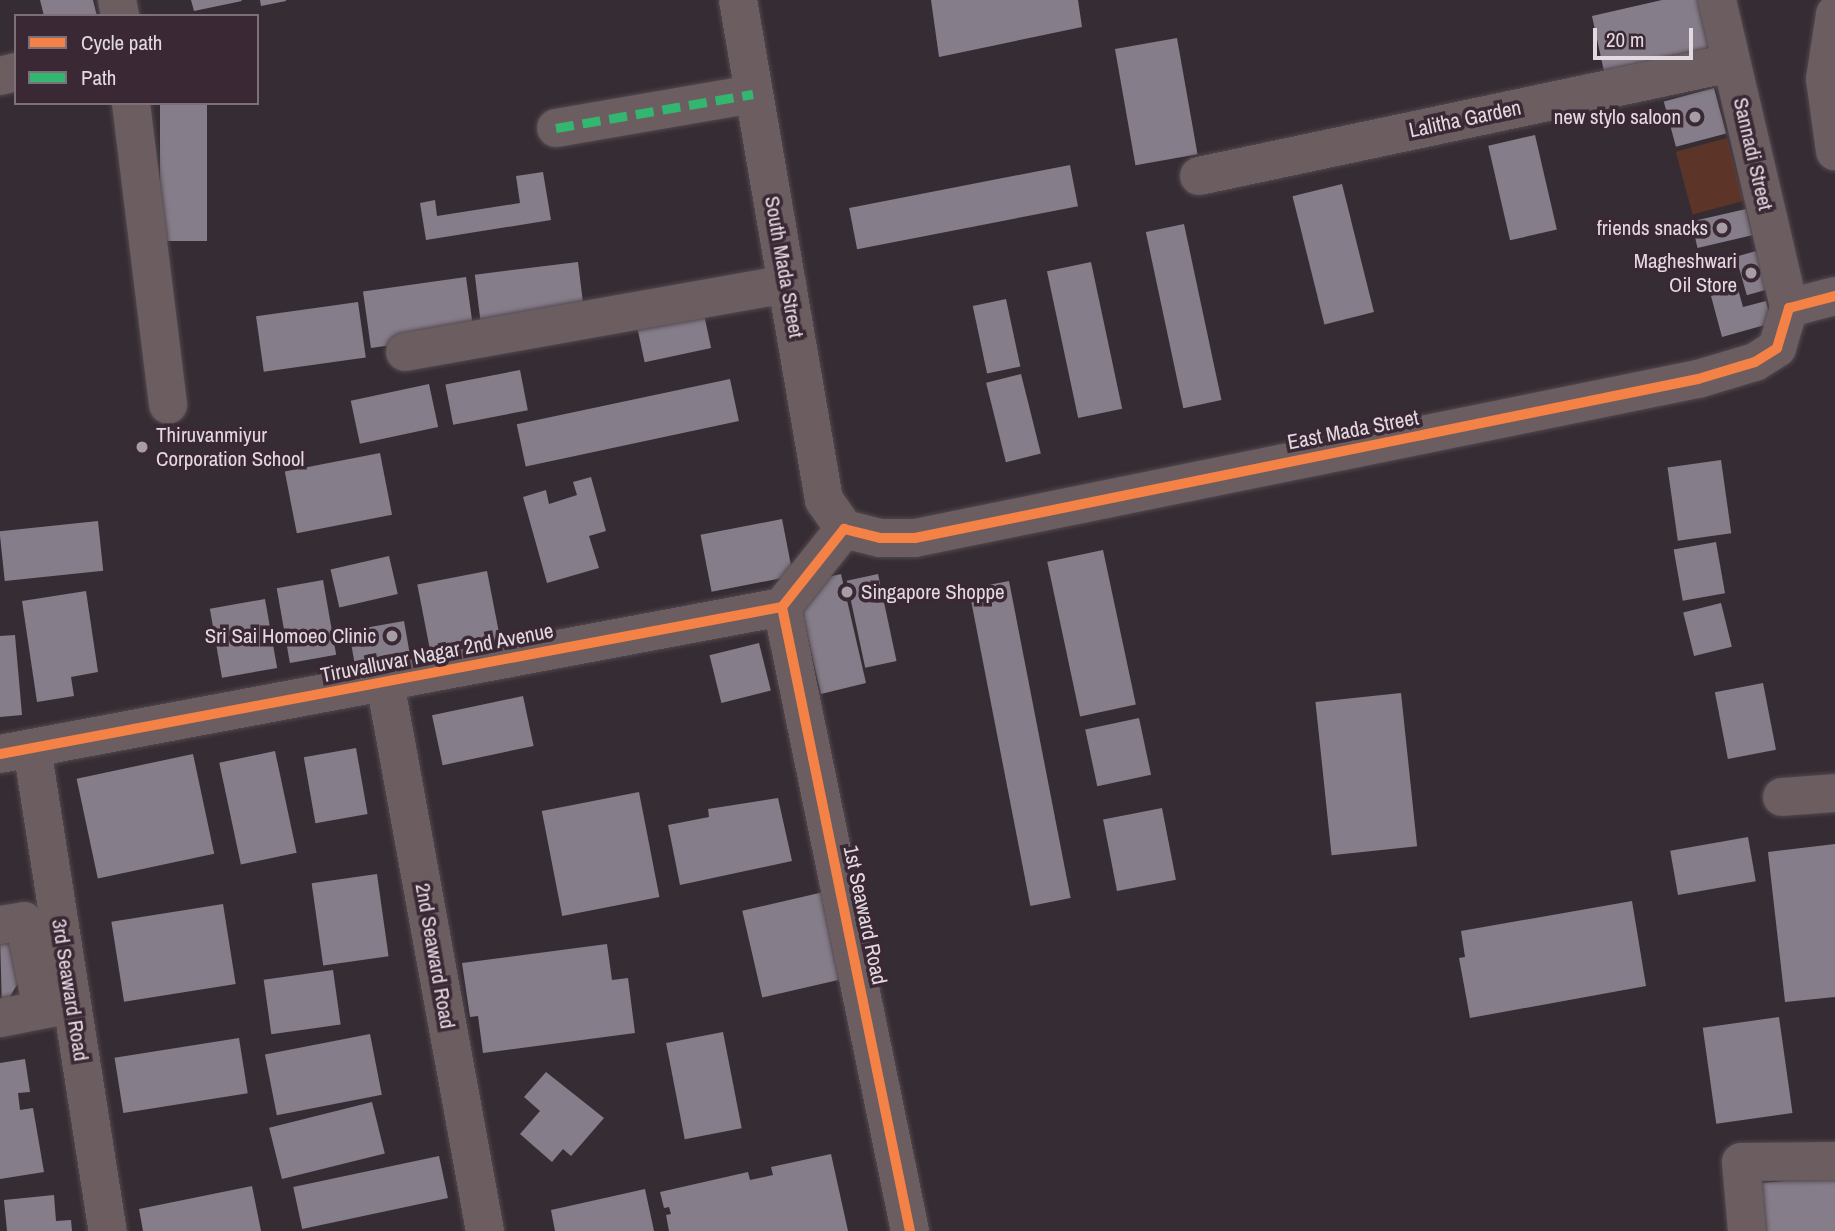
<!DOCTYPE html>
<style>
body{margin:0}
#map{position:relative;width:1835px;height:1231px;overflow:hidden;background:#362d34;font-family:"Archivo Narrow",sans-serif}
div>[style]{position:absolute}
.green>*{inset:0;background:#5d3428;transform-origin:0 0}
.building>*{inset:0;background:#867d8a;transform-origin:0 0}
.roads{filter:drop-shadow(0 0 2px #51494f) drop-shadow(0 0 2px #51494f)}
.minor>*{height:38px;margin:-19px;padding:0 19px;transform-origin:19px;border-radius:19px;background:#6c5d60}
.quiet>*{height:9px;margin-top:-4.5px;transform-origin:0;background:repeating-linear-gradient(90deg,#33b770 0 18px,transparent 0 27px)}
.cycleway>*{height:10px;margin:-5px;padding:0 5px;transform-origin:5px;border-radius:5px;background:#f48246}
.dots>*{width:19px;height:19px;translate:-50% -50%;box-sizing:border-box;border:4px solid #3a2935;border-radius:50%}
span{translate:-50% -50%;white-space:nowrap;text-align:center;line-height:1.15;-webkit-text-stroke:7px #3a2935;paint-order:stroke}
.poi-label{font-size:21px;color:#e4d9e0}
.right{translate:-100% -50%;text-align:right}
.left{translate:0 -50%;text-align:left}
.street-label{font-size:21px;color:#e4d9e0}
.legend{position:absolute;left:14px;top:14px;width:245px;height:91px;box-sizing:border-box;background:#3a2935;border:2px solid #7e6f79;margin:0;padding:9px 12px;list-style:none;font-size:21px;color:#e4d9e0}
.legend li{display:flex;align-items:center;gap:14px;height:35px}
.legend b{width:35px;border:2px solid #7e6f79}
.scale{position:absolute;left:1593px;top:28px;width:100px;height:32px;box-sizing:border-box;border:4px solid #e4d9e0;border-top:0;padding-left:9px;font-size:21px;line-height:24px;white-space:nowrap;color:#e4d9e0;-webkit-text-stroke:5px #3a2935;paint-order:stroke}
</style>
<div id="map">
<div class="green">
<div style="left:1727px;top:138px;width:65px;height:53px;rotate:75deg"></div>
</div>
<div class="building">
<div style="clip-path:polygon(40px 0,93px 0,97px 16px,44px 16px)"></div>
<div style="clip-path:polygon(191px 0,241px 0,242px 1px,194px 11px)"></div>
<div style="clip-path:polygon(260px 0,286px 0,286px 1px,261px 6px)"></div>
<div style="clip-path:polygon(931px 0,1078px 0,1082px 27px,939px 57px)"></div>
<div style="clip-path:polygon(1662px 0,1700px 0,1712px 53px,1605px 76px,1592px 16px)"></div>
<div style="left:1177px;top:38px;width:118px;height:63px;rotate:80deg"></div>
<div style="left:1714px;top:88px;width:47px;height:52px;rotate:75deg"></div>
<div style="left:160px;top:103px;width:47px;height:138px"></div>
<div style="left:1535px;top:135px;width:97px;height:48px;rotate:77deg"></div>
<div style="left:1070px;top:165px;width:42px;height:225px;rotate:79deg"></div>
<div style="clip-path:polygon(543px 172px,551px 220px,426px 240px,420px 203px,435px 200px,437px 216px,520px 203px,516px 176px)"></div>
<div style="left:1342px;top:184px;width:132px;height:51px;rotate:76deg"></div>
<div style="left:1746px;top:209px;width:27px;height:56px;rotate:77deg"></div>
<div style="left:1184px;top:224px;width:180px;height:39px;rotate:78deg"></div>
<div style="left:1756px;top:251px;width:40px;height:21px;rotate:74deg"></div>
<div style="left:578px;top:262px;width:48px;height:104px;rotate:83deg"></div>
<div style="left:1091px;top:262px;width:150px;height:45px;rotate:78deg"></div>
<div style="left:466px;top:277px;width:57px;height:104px;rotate:82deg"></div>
<div style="clip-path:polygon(1738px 289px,1743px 307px,1766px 301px,1772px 323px,1722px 337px,1711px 296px)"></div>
<div style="left:1006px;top:299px;width:69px;height:34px;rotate:78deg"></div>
<div style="left:358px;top:302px;width:56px;height:103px;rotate:82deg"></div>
<div style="left:702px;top:305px;width:44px;height:68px;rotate:78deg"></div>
<div style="left:520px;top:370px;width:41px;height:76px;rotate:79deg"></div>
<div style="left:1021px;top:374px;width:82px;height:36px;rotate:76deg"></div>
<div style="left:730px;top:379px;width:43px;height:218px;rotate:78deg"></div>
<div style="left:429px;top:384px;width:44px;height:80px;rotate:78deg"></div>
<div style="left:380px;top:453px;width:63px;height:97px;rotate:79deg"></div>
<div style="left:1721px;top:460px;width:74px;height:54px;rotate:82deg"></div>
<div style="clip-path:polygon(591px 477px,606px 531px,589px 536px,599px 568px,547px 583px,523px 497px,546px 490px,549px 504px,577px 495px,573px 482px)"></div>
<div style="left:782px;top:519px;width:58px;height:83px;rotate:79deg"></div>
<div style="left:98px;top:521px;width:50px;height:99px;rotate:84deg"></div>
<div style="left:1716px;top:542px;width:52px;height:43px;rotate:80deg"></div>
<div style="left:1103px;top:550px;width:158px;height:57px;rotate:78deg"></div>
<div style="left:389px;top:556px;width:39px;height:60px;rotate:77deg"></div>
<div style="left:487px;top:571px;width:73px;height:71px;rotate:79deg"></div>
<div style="clip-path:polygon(841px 574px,866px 683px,821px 694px,799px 601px,815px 580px)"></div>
<div style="left:878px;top:574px;width:89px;height:32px;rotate:78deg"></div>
<div style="left:323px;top:580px;width:76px;height:47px;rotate:80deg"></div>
<div style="left:1009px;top:581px;width:323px;height:41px;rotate:79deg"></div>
<div style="clip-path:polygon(86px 591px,98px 672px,71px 677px,74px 696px,37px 702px,22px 601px)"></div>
<div style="left:265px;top:599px;width:70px;height:56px;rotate:80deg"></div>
<div style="left:1721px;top:603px;width:45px;height:39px;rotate:76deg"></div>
<div style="left:404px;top:621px;width:41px;height:56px;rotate:80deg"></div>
<div style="clip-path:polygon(15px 635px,22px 715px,0 717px,0 636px)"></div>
<div style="left:759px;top:643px;width:49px;height:51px;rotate:76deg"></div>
<div style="left:1763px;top:683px;width:68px;height:49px;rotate:79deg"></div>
<div style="left:1401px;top:693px;width:154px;height:86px;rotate:84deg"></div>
<div style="left:523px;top:696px;width:51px;height:93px;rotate:78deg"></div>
<div style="left:1139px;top:718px;width:58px;height:55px;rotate:78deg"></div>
<div style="left:356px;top:748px;width:67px;height:53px;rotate:80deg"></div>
<div style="left:275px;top:751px;width:104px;height:57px;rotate:78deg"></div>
<div style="left:193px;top:754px;width:102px;height:119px;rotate:78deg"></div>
<div style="left:639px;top:792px;width:107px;height:99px;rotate:79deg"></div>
<div style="clip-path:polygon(778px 798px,792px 861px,680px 885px,668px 825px,709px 817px,708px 809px)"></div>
<div style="left:1162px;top:808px;width:73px;height:60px;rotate:79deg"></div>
<div style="left:1748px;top:837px;width:45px;height:79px;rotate:80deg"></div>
<div style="clip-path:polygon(1835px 844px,1835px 997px,1785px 1002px,1768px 852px)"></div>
<div style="left:377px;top:874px;width:83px;height:66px;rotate:82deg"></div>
<div style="left:828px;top:891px;width:89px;height:88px;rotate:77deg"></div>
<div style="clip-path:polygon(1632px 901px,1646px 986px,1470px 1018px,1459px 958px,1465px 957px,1461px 931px)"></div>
<div style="left:223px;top:904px;width:81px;height:113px;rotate:81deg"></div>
<div style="clip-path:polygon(0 936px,20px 949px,27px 968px,2px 1010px)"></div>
<div style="clip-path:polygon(607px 944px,612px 980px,628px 978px,635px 1033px,483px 1053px,478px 1016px,470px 1017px,462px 963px)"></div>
<div style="left:333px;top:970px;width:55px;height:70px;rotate:82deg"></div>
<div style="left:1779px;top:1017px;width:97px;height:77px;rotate:82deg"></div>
<div style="left:723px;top:1032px;width:98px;height:58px;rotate:79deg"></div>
<div style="left:370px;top:1034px;width:62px;height:107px;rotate:79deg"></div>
<div style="left:239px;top:1038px;width:56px;height:126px;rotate:81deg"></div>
<div style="clip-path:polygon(25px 1059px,30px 1092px,18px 1093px,20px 1110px,33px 1108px,44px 1172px,0 1179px,0 1063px)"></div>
<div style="clip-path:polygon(546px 1072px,604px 1118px,571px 1156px,563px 1149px,552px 1162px,520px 1134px,540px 1111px,524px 1097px)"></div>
<div style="left:372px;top:1102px;width:53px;height:106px;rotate:76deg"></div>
<div style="clip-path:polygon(831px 1154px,848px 1231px,669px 1231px,666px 1215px,671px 1214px,669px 1207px,664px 1208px,660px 1192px,748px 1172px,750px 1180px,773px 1175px,771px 1167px)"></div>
<div style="left:439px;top:1156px;width:43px;height:149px;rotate:78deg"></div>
<div style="clip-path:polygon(1835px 1177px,1835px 1231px,1752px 1231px,1748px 1184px)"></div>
<div style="clip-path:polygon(252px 1186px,261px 1231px,143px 1231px,139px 1209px)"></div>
<div style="clip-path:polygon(645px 1189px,654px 1231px,555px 1231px,551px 1210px)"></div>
<div style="clip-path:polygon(54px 1195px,56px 1221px,71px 1220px,72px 1231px,7px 1231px,4px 1200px)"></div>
</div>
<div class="roads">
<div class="minor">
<div style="left:117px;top:0;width:16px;rotate:79deg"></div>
<div style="left:738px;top:0;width:507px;rotate:80.24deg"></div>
<div style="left:824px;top:500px;width:35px;rotate:55deg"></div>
<div style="left:1717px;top:0;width:316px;rotate:76.8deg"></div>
<div style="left:1835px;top:14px;width:66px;rotate:98.7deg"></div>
<div style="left:1825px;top:79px;width:73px;rotate:82.1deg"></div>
<div style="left:0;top:76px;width:16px;rotate:-14deg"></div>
<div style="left:131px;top:103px;width:304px;rotate:83deg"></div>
<div style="left:556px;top:128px;width:200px;rotate:-9.8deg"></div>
<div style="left:1199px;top:176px;width:544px;rotate:-11.99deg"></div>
<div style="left:405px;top:352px;width:388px;rotate:-10.1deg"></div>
<div style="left:844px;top:529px;width:37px;rotate:14deg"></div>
<div style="left:880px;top:538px;width:35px"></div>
<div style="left:915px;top:538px;width:799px;rotate:-11.48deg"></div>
<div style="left:1698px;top:379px;width:59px;rotate:-16.6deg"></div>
<div style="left:1755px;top:362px;width:26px;rotate:-32deg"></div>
<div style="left:1777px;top:348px;width:42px;rotate:-73.3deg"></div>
<div style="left:1789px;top:308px;width:48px;rotate:-14.6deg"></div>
<div style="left:782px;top:607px;width:637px;rotate:78.41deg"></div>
<div style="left:385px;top:682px;width:558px;rotate:79.68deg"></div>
<div style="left:32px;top:748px;width:489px;rotate:81.1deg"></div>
<div style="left:0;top:754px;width:796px;rotate:-10.65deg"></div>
<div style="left:782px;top:607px;width:100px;rotate:-51.5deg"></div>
<div style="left:1782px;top:797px;width:53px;rotate:-4.3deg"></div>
<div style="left:0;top:925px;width:24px;rotate:-9deg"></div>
<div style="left:24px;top:921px;width:90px;rotate:78.4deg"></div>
<div style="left:0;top:1018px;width:67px;rotate:-11.1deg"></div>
<div style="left:1747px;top:1231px;width:69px;rotate:-95deg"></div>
<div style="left:1741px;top:1162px;width:94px;rotate:-0.6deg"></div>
</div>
</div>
<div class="quiet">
<div style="left:556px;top:128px;width:200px;rotate:-9.8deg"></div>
</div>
<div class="cycleway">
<div style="left:782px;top:607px;width:637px;rotate:78.41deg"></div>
<div style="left:0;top:754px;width:796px;rotate:-10.65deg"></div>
<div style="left:782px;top:607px;width:100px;rotate:-51.5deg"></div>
<div style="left:844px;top:529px;width:37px;rotate:14deg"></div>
<div style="left:880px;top:538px;width:35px"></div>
<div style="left:915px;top:538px;width:799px;rotate:-11.48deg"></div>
<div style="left:1698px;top:379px;width:59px;rotate:-16.6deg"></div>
<div style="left:1755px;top:362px;width:26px;rotate:-32deg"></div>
<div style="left:1777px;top:348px;width:42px;rotate:-73.3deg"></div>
<div style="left:1789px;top:308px;width:48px;rotate:-14.6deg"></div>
</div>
<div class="dots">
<div style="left:1695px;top:117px;background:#a79da4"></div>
<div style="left:1722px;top:228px;background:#a79da4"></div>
<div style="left:1751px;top:273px;background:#a79da4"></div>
<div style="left:142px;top:447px;background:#a79da4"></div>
<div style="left:847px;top:592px;background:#a79da4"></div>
<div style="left:392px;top:636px;background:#a79da4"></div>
</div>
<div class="poi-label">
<span class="right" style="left:1681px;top:117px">new stylo saloon</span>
<span class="right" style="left:1708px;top:228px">friends snacks</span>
<span class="right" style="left:1737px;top:273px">Magheshwari<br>Oil Store</span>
<span class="left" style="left:156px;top:447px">Thiruvanmiyur<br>Corporation School</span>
<span class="left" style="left:861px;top:592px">Singapore Shoppe</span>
<span class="right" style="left:376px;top:636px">Sri Sai Homoeo Clinic</span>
</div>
<div class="street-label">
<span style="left:1465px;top:119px;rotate:-12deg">Lalitha Garden</span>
<span style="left:1753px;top:154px;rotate:77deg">Sannadi Street</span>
<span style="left:784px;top:267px;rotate:80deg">South Mada Street</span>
<span style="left:1353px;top:430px;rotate:-11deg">East Mada Street</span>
<span style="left:437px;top:653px;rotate:-11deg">Tiruvalluvar Nagar 2nd Avenue</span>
<span style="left:865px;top:915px;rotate:78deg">1st Seaward Road</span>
<span style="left:435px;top:956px;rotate:80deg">2nd Seaward Road</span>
<span style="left:70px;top:990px;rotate:81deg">3rd Seaward Road</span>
</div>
<ul class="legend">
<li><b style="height:9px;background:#f48246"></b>Cycle path</li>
<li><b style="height:9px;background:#33b770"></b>Path</li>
</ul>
<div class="scale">20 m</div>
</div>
